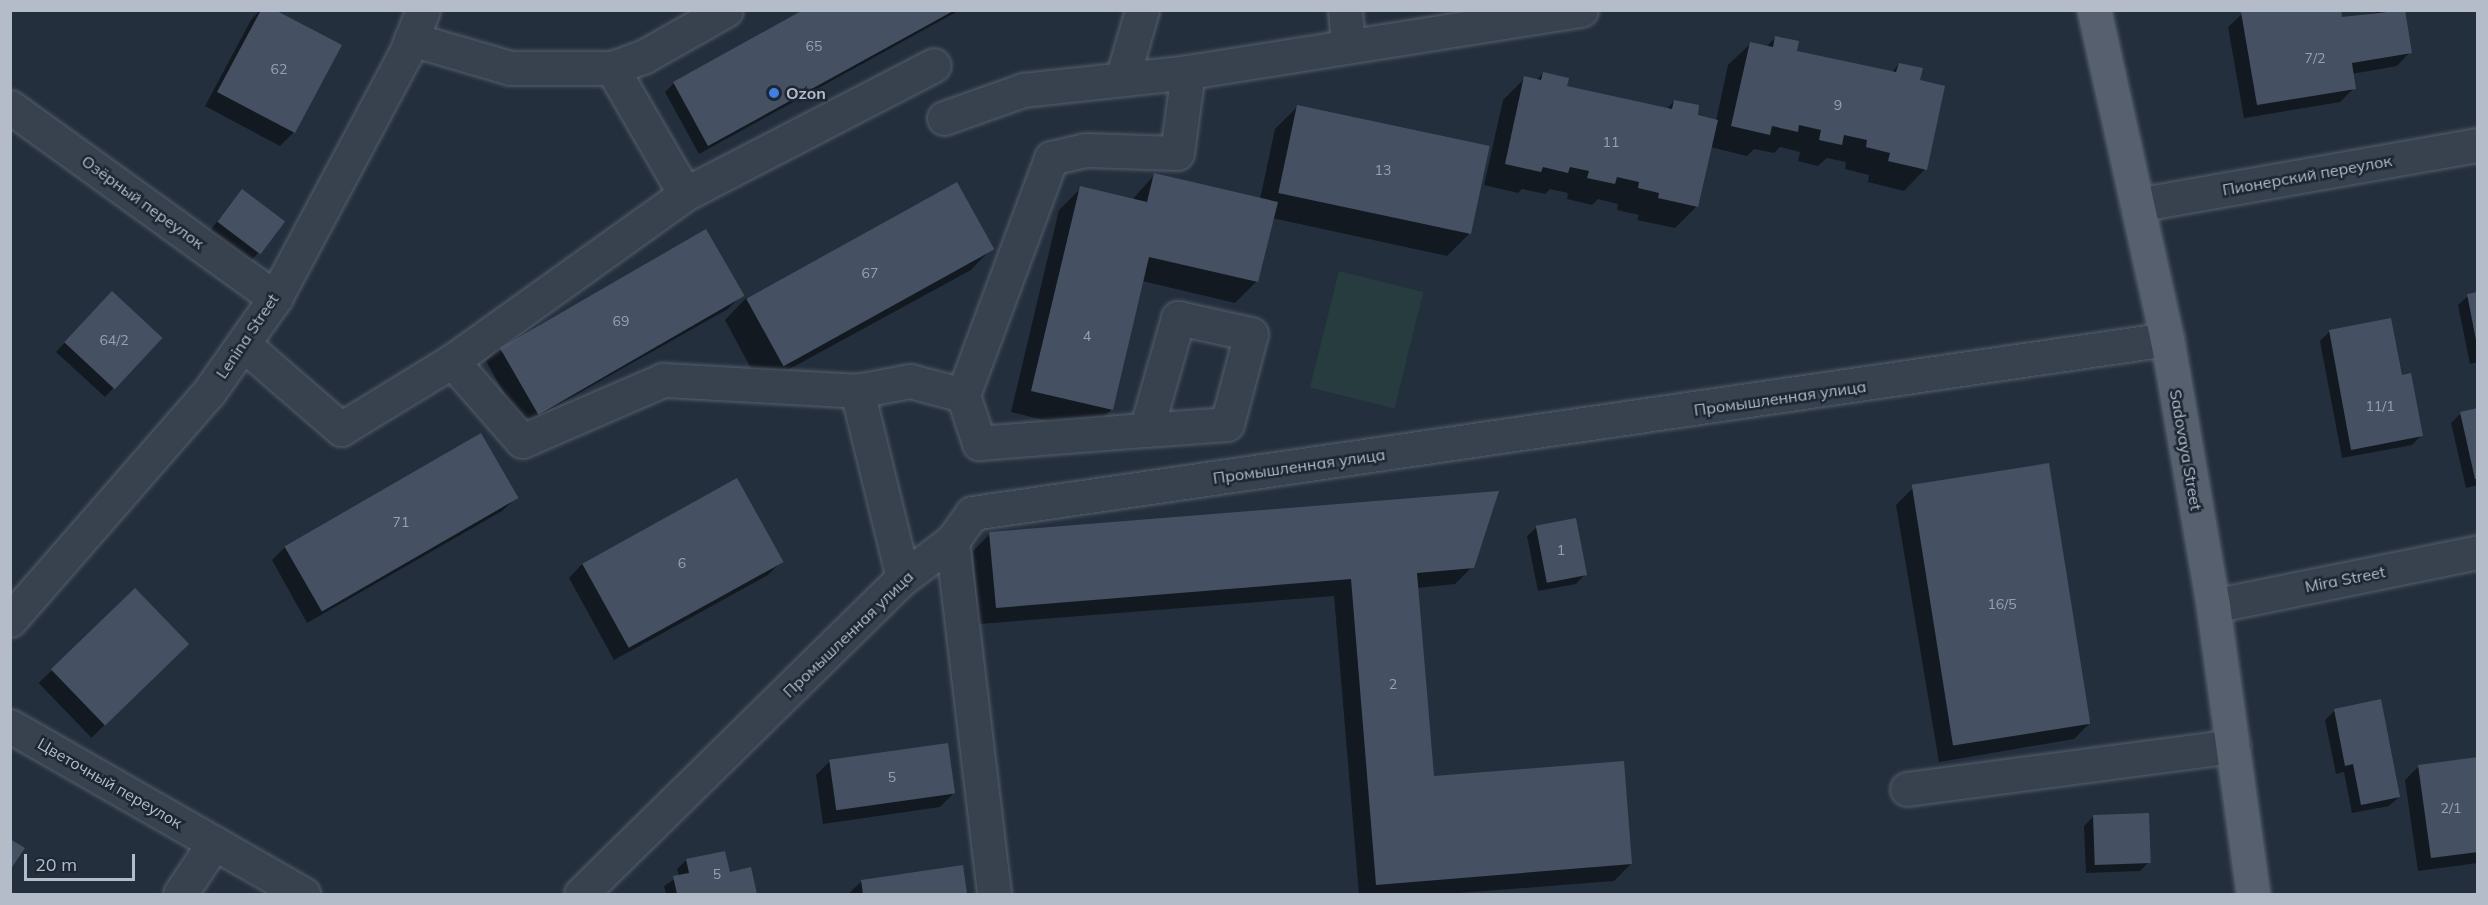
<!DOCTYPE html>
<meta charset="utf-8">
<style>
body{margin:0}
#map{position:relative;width:2488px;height:905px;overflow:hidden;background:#242f3e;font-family:Mulish,sans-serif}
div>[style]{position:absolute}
.green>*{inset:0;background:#263c3f;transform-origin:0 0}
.shadow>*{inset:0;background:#0007;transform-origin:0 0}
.building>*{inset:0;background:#455162;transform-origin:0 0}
.roads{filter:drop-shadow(0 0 2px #565f6c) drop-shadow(0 0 2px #565f6c)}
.minor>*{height:33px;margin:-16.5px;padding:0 16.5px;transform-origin:16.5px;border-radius:16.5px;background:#38414e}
.major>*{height:33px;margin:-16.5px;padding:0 16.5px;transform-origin:16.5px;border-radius:16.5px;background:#56606e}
.dots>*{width:16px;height:16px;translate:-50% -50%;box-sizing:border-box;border:3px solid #1d2633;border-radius:50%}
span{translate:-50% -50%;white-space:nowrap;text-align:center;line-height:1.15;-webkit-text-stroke:5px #1d2633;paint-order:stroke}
.number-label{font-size:14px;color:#98a1af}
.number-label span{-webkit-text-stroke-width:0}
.poi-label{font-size:16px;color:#b4bcc9;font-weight:700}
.left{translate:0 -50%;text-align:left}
.street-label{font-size:16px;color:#b4bcc9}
.frame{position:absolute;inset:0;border:12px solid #b4bcc9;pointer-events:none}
.scale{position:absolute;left:24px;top:854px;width:111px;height:27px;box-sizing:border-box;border:3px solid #b4bcc9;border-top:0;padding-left:8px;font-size:18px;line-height:21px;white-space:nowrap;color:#b4bcc9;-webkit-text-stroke:4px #1d2633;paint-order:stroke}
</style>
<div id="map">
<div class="green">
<div style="left:1339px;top:271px;width:87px;height:120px;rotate:14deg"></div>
</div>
<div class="shadow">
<div style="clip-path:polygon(260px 10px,272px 10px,340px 46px,294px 132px,280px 146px,205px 106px,251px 20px)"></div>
<div style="clip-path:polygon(807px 10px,960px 10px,699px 154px,665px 92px,674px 83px)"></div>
<div style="clip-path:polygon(2388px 10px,2403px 10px,2410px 52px,2397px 66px,2352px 74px,2354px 88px,2340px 102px,2244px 118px,2228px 27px,2242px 14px,2341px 19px)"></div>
<div style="clip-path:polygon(1776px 37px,1795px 52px,1891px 73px,1899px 64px,1919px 81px,1925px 169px,1904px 191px,1868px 182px,1869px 175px,1845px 169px,1846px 162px,1827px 158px,1818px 166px,1798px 161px,1800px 152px,1780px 147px,1774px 153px,1754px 149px,1747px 156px,1710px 147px,1697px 206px,1675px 228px,1637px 220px,1639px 215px,1617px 210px,1618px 204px,1598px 199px,1592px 205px,1567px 199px,1568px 193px,1550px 189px,1545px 194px,1522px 189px,1518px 193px,1484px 185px,1503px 100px,1525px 78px,1536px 81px,1543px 73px,1566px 87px,1666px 110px,1674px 101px,1696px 116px,1716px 121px,1728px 65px,1750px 44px,1766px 47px)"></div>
<div style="clip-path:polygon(1297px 107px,1469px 234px,1447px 256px,1272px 218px,1257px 281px,1235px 303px,1142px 281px,1112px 409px,1090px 431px,1011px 412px,1059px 210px,1081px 188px,1132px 200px,1155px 174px,1260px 199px,1275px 129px)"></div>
<div style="clip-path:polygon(233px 201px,258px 253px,249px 263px,209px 232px)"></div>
<div style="clip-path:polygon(706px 231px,742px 295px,728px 309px,522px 425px,486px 361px,500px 347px)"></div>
<div style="clip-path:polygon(992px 248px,971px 270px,760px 385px,725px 320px,746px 298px)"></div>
<div style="clip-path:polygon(2478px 294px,2478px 362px,2470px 364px,2458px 305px,2468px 296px)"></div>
<div style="clip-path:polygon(103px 302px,161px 338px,105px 397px,56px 352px)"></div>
<div style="clip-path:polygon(2329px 332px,2401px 377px,2421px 436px,2412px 445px,2342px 458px,2320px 341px)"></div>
<div style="clip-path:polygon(2478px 410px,2478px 485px,2466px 488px,2451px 423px,2460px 414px)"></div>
<div style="clip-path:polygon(736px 480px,781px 562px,768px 575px,614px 660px,569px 578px,582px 564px)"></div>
<div style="clip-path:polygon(1913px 488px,2091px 722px,2074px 739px,1939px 762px,1896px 505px)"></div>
<div style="clip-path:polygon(516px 498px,502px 511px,307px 623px,272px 560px,285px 547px)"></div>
<div style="clip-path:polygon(1537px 527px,1585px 574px,1576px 584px,1538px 591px,1527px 536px)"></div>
<div style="clip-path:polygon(990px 534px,1472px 567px,1455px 584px,1417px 588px,1432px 778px,1631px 864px,1614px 881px,1446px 894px,1359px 894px,1334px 596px,979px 624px,973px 551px)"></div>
<div style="left:135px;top:590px;width:76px;height:134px;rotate:46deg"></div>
<div style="clip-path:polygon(2334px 711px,2399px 797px,2389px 806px,2352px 813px,2344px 772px,2336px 774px,2325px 720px)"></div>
<div style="clip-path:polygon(2478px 758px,2478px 863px,2418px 871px,2405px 780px,2419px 766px)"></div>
<div style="clip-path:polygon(830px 761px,954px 793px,940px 807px,823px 824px,816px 775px)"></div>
<div style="clip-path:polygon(2094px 816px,2149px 862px,2140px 871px,2086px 873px,2084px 826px)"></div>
<div style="clip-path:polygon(686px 860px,729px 873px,750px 869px,755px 894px,666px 894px,664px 886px,679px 876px,677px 869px)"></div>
<div style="clip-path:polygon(962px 867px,966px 894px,848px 894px,862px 881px)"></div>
</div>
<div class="building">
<div style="clip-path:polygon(261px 10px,275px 10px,342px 45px,295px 133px,217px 92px)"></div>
<div style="clip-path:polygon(803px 10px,955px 10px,708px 146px,673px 82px)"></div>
<div style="clip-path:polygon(2252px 10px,2341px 10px,2342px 17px,2405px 10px,2412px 53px,2352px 63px,2356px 89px,2257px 105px,2241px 12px)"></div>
<div style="clip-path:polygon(1775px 36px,1799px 41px,1797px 51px,1896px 72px,1899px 63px,1923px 68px,1920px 80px,1945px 86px,1927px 170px,1888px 161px,1890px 153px,1866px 147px,1867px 140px,1844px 135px,1842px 145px,1819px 140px,1821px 130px,1799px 125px,1798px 132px,1772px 126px,1770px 135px,1731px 126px,1750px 42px,1773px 47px)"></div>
<div style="clip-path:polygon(1543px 72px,1569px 78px,1567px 86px,1672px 109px,1674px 100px,1699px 105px,1698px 115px,1718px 120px,1698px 207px,1658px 198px,1659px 193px,1638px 188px,1639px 182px,1617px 177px,1615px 184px,1587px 178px,1589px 171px,1570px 167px,1568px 173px,1543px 167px,1541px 172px,1505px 164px,1524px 76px,1541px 80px)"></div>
<div style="left:1297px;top:105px;width:197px;height:90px;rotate:12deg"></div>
<div style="clip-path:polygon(1154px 173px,1278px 202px,1258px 282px,1149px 257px,1113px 410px,1031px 391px,1080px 186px,1147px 202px)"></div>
<div style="left:957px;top:182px;width:77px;height:241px;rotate:61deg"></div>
<div style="left:242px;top:189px;width:54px;height:41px;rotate:37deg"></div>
<div style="left:706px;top:229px;width:77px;height:238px;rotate:60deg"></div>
<div style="left:112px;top:291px;width:69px;height:70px;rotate:43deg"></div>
<div style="clip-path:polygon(2478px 292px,2478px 340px,2476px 340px,2467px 294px)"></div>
<div style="clip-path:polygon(2391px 318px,2402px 375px,2411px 373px,2423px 436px,2351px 450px,2329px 330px)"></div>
<div style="clip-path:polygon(2478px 408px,2478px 479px,2475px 479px,2460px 412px)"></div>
<div style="left:481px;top:433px;width:75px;height:227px;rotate:60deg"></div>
<div style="left:2049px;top:463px;width:264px;height:139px;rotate:81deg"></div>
<div style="left:737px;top:478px;width:96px;height:177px;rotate:61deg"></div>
<div style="clip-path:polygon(1499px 491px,1474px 568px,1417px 573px,1434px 776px,1624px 761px,1632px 864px,1376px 885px,1351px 579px,996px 608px,989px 532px)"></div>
<div style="left:1576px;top:518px;width:58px;height:41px;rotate:79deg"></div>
<div style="left:135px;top:588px;width:78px;height:117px;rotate:46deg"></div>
<div style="clip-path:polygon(2381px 699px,2400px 797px,2361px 805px,2353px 764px,2345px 766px,2334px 709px)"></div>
<div style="left:948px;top:743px;width:51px;height:120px;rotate:82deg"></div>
<div style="clip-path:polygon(2478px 757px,2478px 852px,2431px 858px,2418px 765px)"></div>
<div style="left:2149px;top:813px;width:50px;height:56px;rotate:88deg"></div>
<div style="clip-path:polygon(10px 839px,25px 848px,10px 870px)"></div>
<div style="clip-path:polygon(725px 851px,730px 872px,751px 867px,757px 894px,677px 894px,673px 876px,689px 873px,686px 859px)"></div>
<div style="clip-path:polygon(963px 865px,967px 894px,863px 894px,861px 880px)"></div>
</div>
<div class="roads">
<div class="minor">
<div style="left:1345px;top:10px;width:36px;rotate:85deg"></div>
<div style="left:411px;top:39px;width:103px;rotate:16.3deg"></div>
<div style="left:510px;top:68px;width:102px"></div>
<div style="left:612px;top:68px;width:33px;rotate:-20deg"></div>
<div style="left:643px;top:57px;width:95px;rotate:-29.5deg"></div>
<div style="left:1122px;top:79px;width:72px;rotate:-73.8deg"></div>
<div style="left:10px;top:107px;width:327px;rotate:35.8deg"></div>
<div style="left:944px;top:118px;width:84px;rotate:-19.5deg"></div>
<div style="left:1023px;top:90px;width:166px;rotate:-6.2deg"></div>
<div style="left:1188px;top:72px;width:398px;rotate:-9deg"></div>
<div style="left:685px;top:194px;width:280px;rotate:-27.4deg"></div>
<div style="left:2137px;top:205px;width:346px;rotate:-10deg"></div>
<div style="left:243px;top:344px;width:130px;rotate:40.9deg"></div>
<div style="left:341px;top:429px;width:130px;rotate:-31.5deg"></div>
<div style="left:452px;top:361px;width:106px;rotate:48.8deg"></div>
<div style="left:522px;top:441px;width:154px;rotate:-23.4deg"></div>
<div style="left:663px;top:380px;width:194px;rotate:3.2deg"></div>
<div style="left:452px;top:361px;width:287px;rotate:-35.6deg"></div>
<div style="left:685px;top:194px;width:146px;rotate:-120.1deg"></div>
<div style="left:963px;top:395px;width:51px;rotate:71.6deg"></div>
<div style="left:979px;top:443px;width:168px;rotate:-4.5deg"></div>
<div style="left:1146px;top:430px;width:81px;rotate:-4.2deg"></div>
<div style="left:1227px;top:424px;width:93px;rotate:-75.1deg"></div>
<div style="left:1251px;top:334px;width:75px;rotate:-167.6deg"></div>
<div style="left:1178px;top:318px;width:116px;rotate:105.9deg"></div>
<div style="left:952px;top:541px;width:355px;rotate:83.2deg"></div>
<div style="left:903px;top:578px;width:193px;rotate:-103.8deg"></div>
<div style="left:857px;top:391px;width:54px;rotate:-10.7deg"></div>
<div style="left:910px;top:381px;width:55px;rotate:14.8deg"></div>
<div style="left:963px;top:395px;width:253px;rotate:-69.6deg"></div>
<div style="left:1051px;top:158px;width:36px;rotate:-13deg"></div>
<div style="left:1086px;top:150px;width:91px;rotate:1.9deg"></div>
<div style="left:1177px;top:153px;width:82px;rotate:-82.3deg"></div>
<div style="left:2213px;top:606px;width:270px;rotate:-11.5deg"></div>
<div style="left:10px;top:620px;width:303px;rotate:-48.9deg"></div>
<div style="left:209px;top:392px;width:115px;rotate:-54.9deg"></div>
<div style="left:275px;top:298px;width:276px;rotate:-61.9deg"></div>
<div style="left:405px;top:55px;width:48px;rotate:-68.2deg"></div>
<div style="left:10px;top:726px;width:338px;rotate:29.8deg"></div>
<div style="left:1907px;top:789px;width:329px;rotate:-7.5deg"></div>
<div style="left:180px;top:894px;width:61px;rotate:-56.3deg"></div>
<div style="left:581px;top:894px;width:451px;rotate:-44.5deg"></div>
<div style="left:903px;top:578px;width:61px;rotate:-37.1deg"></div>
<div style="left:952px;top:541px;width:34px;rotate:-54deg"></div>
<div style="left:972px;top:513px;width:1208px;rotate:-8.28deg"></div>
</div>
<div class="major">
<div style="left:2094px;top:10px;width:337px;rotate:77.5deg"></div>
<div style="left:2167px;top:339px;width:271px;rotate:80.2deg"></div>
<div style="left:2213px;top:606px;width:291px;rotate:82.1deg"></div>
</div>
</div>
<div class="dots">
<div style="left:774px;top:93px;background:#3f7fe0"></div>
</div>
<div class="number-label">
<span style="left:814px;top:46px">65</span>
<span style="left:2315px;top:58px">7/2</span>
<span style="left:279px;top:69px">62</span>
<span style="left:1838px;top:105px">9</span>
<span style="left:1611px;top:142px">11</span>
<span style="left:1383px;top:170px">13</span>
<span style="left:870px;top:273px">67</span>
<span style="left:621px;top:321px">69</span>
<span style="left:1087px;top:336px">4</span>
<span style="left:114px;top:340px">64/2</span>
<span style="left:2380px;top:406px">11/1</span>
<span style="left:401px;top:522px">71</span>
<span style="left:1561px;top:550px">1</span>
<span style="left:682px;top:563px">6</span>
<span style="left:2002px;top:604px">16/5</span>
<span style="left:1393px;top:684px">2</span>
<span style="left:892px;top:777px">5</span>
<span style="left:2451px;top:808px">2/1</span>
<span style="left:717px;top:874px">5</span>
</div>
<div class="poi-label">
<span class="left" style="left:786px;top:93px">Ozon</span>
</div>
<div class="street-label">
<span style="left:2307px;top:175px;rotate:-10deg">Пионерский переулок</span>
<span style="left:143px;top:202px;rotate:36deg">Озёрный переулок</span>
<span style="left:247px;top:336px;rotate:-56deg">Lenina Street</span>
<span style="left:1780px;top:398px;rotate:-8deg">Промышленная улица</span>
<span style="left:2186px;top:450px;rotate:80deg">Sadovaya Street</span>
<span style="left:1299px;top:466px;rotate:-8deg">Промышленная улица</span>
<span style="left:2345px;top:579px;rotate:-11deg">Mira Street</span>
<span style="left:848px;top:634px;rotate:-44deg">Промышленная улица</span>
<span style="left:110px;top:783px;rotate:30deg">Цветочный переулок</span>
</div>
<div class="frame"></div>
<div class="scale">20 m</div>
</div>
